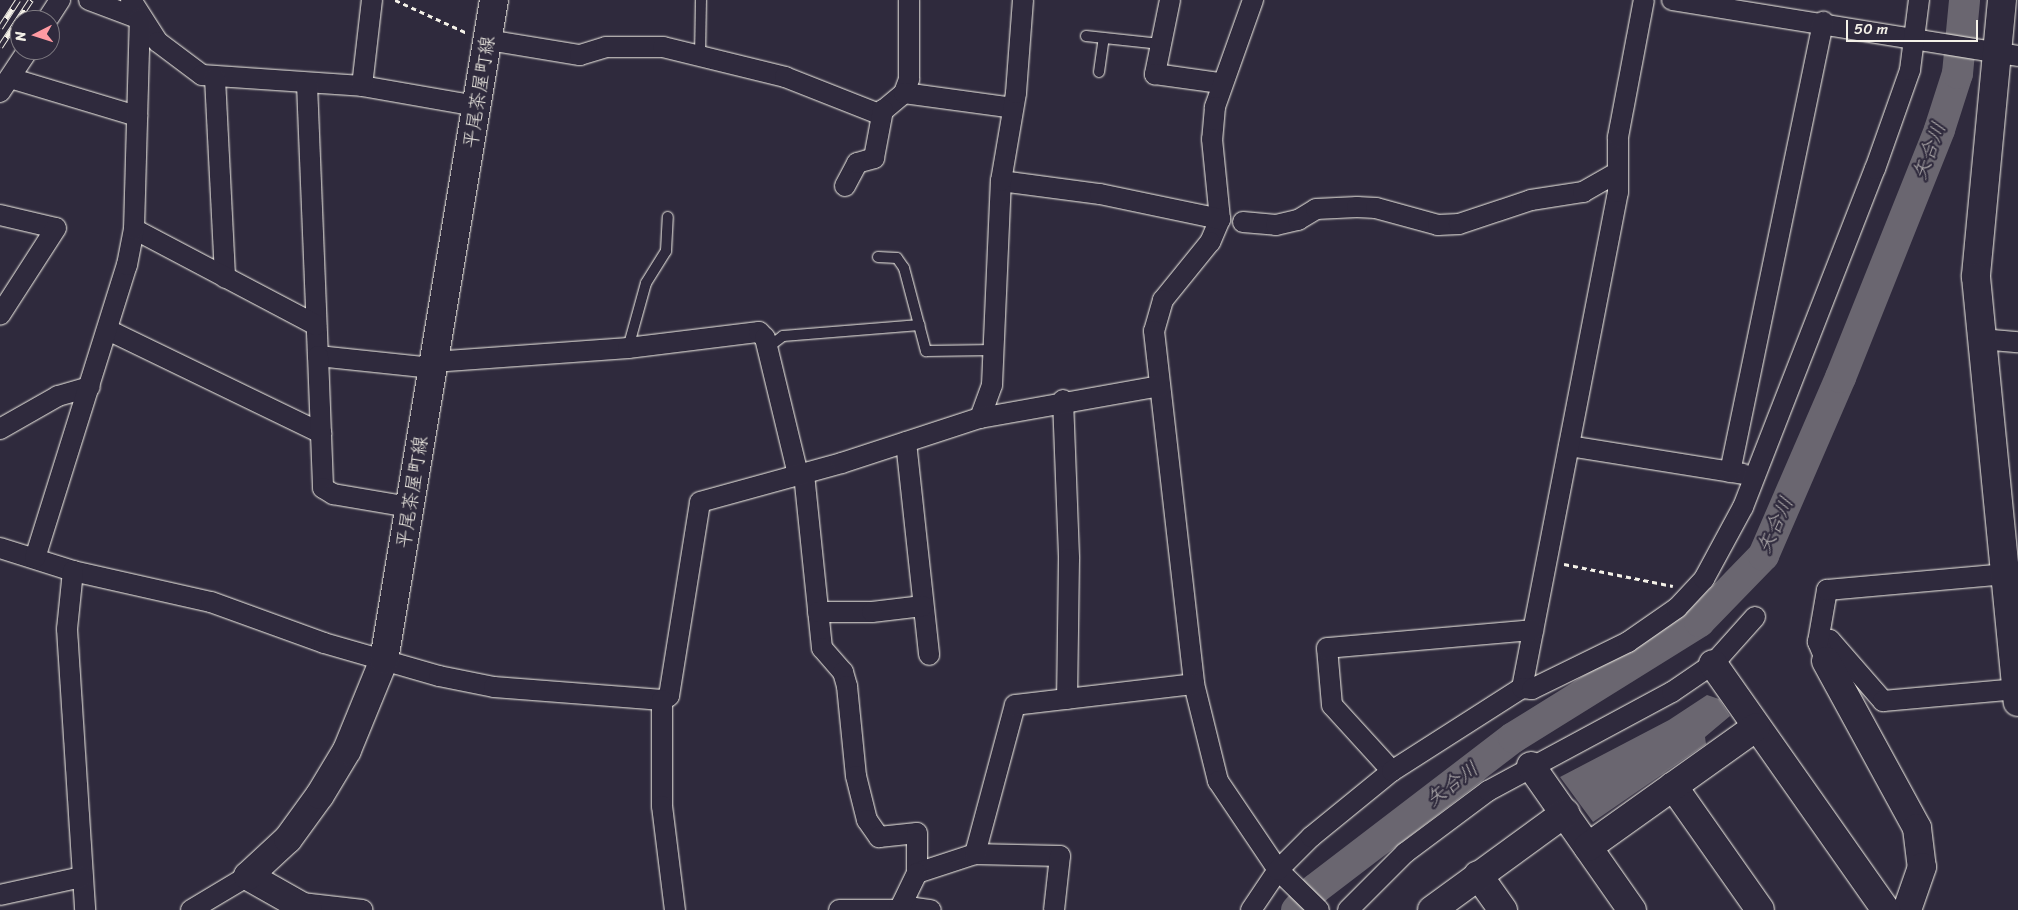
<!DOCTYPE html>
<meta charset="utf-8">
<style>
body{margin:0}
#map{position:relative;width:2018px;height:910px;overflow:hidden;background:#2f2a3d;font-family:Sriracha,"Klee One",sans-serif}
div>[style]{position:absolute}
.water>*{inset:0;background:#6a6670}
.river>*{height:31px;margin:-15.5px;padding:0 15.5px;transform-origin:15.5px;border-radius:15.5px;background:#6a6670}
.path>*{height:3px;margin-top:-1.5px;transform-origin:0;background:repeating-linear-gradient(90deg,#f4f1e8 0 5px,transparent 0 9px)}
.roads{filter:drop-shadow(0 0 1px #f4f1e8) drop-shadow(0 0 1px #f4f1e8)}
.lane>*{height:10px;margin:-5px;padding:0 5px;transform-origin:5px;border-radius:5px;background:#2f2a3d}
.street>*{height:20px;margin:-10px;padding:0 10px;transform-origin:10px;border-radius:10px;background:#2f2a3d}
.secondary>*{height:28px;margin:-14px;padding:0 14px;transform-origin:14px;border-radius:14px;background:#2f2a3d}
.rail>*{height:5.5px;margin-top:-2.75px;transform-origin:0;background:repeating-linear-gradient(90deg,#2f2a3d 0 11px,#f4f1e8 0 22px);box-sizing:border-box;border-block:1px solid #f4f1e8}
span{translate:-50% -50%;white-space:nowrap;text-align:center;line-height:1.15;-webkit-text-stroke:4.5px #2f2a3d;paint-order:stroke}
.street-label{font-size:19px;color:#f4f1e8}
.water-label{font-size:20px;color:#b6b2b2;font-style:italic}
.north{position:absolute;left:10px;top:10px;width:50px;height:50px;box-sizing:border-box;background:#2f2a3d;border:1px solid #7e7a81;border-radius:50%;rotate:265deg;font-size:14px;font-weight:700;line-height:20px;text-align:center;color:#f4f1e8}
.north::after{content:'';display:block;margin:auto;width:18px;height:22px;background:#ff9aa2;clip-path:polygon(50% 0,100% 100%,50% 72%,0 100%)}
.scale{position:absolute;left:1846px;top:20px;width:132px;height:22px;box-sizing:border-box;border:2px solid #f4f1e8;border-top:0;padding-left:6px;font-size:15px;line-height:18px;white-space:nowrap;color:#f4f1e8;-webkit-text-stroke:4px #2f2a3d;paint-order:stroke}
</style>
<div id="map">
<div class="water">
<div style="clip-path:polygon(1707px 695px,1719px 699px,1730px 716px,1705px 737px,1706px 744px,1593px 822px,1560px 777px,1669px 720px)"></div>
</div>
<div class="river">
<div style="left:1296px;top:910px;width:28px;rotate:-49deg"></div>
<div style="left:1314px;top:889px;width:250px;rotate:-37.4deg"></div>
<div style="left:1513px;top:737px;width:219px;rotate:-31.9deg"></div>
<div style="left:1699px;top:621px;width:92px;rotate:-45.9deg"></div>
<div style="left:1763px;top:555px;width:194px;rotate:-66.6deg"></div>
<div style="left:1840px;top:377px;width:267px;rotate:-68.2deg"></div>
<div style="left:1939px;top:129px;width:59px;rotate:-72.2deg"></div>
<div style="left:1957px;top:73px;width:73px;rotate:-84.5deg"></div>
</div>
<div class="path">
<div style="left:395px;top:0;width:79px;rotate:24.6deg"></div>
<div style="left:1564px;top:564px;width:111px;rotate:11.4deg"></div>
</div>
<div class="roads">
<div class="lane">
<div style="left:1086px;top:36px;width:75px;rotate:6.1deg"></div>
<div style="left:700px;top:56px;width:56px;rotate:-89deg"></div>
<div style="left:1099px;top:72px;width:34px;rotate:-82deg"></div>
<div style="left:878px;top:257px;width:19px;rotate:3deg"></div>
<div style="left:897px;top:258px;width:12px;rotate:55deg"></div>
<div style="left:904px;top:268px;width:86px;rotate:75.2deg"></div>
<div style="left:926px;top:351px;width:68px;rotate:-0.8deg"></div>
<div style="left:628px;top:348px;width:67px;rotate:-74.5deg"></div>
<div style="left:646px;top:283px;width:38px;rotate:-58deg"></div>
<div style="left:666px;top:251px;width:34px;rotate:-87deg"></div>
<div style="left:767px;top:348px;width:20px;rotate:-37deg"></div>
<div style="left:783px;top:336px;width:137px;rotate:-4.6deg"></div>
</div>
<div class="street">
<div style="left:89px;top:0;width:54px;rotate:20.4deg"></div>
<div style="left:131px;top:0;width:50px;rotate:57.3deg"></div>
<div style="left:158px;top:42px;width:55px;rotate:36.9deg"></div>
<div style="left:202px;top:75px;width:160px;rotate:3.9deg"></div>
<div style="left:362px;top:86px;width:117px;rotate:9.9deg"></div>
<div style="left:1170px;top:0;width:76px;rotate:101.5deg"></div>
<div style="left:1155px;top:74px;width:66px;rotate:7.9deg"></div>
<div style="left:1253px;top:0;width:114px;rotate:109.6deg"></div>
<div style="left:1215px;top:107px;width:32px;rotate:95deg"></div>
<div style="left:1212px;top:139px;width:80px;rotate:84.3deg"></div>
<div style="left:1220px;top:219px;width:25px;rotate:113deg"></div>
<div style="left:1210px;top:242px;width:75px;rotate:129deg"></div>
<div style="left:1163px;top:300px;width:32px;rotate:106deg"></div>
<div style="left:1154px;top:331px;width:355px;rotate:83.5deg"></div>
<div style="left:1194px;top:684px;width:100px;rotate:76.1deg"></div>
<div style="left:1218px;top:781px;width:107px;rotate:56deg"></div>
<div style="left:1278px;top:870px;width:57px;rotate:44.3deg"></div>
<div style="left:1672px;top:0;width:351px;rotate:9.2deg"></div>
<div style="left:47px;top:20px;width:24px;rotate:-57deg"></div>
<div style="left:488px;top:40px;width:93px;rotate:9.3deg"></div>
<div style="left:580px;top:55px;width:27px;rotate:-17deg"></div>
<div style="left:606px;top:47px;width:57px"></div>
<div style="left:663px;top:47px;width:126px;rotate:13.8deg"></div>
<div style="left:785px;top:77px;width:101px;rotate:21.5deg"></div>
<div style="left:879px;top:114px;width:33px;rotate:-40deg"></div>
<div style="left:904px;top:93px;width:15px;rotate:-70deg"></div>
<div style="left:909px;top:79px;width:79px;rotate:-90deg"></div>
<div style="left:10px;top:78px;width:133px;rotate:16.7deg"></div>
<div style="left:215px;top:78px;width:200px;rotate:87.1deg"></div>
<div style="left:307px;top:84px;width:272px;rotate:87.7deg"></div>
<div style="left:318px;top:356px;width:115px;rotate:6deg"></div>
<div style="left:362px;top:86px;width:87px;rotate:-83.4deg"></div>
<div style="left:0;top:92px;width:50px;rotate:-56.3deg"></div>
<div style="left:904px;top:93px;width:110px;rotate:7.8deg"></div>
<div style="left:1001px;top:181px;width:100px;rotate:7.5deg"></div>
<div style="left:1100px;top:194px;width:123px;rotate:11.8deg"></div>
<div style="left:845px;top:186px;width:26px;rotate:-62deg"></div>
<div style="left:857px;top:163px;width:18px;rotate:-16deg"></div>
<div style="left:874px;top:158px;width:49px;rotate:-79.4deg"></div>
<div style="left:0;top:215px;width:57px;rotate:13.1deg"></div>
<div style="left:56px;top:228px;width:103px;rotate:122.8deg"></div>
<div style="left:1243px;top:222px;width:33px;rotate:5deg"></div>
<div style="left:1276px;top:225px;width:23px;rotate:-13deg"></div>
<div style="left:1298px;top:220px;width:21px;rotate:-31deg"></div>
<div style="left:1316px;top:209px;width:41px;rotate:-2.8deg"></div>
<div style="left:1357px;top:207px;width:19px;rotate:3deg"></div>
<div style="left:1376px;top:208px;width:64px;rotate:15.3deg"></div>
<div style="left:1438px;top:225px;width:21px;rotate:-3deg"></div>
<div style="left:1459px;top:224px;width:76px;rotate:-18.4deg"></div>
<div style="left:1531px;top:200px;width:53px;rotate:-8.7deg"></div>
<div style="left:1583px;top:192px;width:40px;rotate:-29.7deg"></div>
<div style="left:134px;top:229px;width:206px;rotate:27.8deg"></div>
<div style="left:108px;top:330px;width:237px;rotate:25.8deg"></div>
<div style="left:1981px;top:339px;width:37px;rotate:5deg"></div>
<div style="left:318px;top:356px;width:132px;rotate:87.8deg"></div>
<div style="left:323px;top:488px;width:12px;rotate:31deg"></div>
<div style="left:333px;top:494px;width:77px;rotate:9.7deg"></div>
<div style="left:433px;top:362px;width:196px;rotate:-4.1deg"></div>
<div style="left:628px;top:348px;width:132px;rotate:-7deg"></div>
<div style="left:759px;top:332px;width:8px;rotate:45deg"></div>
<div style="left:765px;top:338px;width:140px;rotate:76.4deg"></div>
<div style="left:1063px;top:400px;width:159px;rotate:87.8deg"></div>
<div style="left:1069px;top:559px;width:140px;rotate:90.8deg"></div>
<div style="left:980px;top:418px;width:35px;rotate:-70deg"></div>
<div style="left:992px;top:385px;width:204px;rotate:-87.5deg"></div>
<div style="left:1001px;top:181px;width:89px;rotate:-80.3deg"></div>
<div style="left:1016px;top:93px;width:93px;rotate:-85.7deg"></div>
<div style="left:0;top:429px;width:67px;rotate:-29.6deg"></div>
<div style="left:58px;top:396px;width:33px;rotate:-16deg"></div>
<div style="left:906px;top:442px;width:214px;rotate:83.8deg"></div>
<div style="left:1569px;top:446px;width:176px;rotate:9.1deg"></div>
<div style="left:1730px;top:472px;width:460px;rotate:-78.3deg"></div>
<div style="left:804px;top:474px;width:175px;rotate:84.1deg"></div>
<div style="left:822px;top:648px;width:32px;rotate:49deg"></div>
<div style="left:843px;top:672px;width:15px;rotate:74deg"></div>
<div style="left:847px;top:686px;width:90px;rotate:84.3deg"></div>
<div style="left:856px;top:776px;width:45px;rotate:76deg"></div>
<div style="left:867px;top:820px;width:21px;rotate:55deg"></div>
<div style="left:879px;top:837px;width:38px;rotate:-6deg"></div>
<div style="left:917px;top:833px;width:40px;rotate:90deg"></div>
<div style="left:917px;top:873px;width:61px;rotate:-18.1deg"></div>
<div style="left:975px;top:854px;width:85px;rotate:1.3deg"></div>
<div style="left:1060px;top:856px;width:54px;rotate:96.3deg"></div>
<div style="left:0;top:548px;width:77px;rotate:17.5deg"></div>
<div style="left:73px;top:571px;width:141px;rotate:12.7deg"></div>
<div style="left:211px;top:602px;width:120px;rotate:19.9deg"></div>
<div style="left:324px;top:643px;width:120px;rotate:16deg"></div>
<div style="left:439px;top:676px;width:56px;rotate:11.3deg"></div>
<div style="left:494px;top:687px;width:169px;rotate:4.4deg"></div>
<div style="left:662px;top:700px;width:8px;rotate:-30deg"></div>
<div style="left:669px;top:696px;width:196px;rotate:-80.9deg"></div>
<div style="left:700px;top:502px;width:147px;rotate:-15.4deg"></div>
<div style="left:842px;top:463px;width:145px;rotate:-18.1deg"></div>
<div style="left:980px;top:418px;width:182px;rotate:-10.1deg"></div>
<div style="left:35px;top:558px;width:307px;rotate:-72.6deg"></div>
<div style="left:127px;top:265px;width:37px;rotate:-79deg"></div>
<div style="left:134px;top:229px;width:210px;rotate:-88.4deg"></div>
<div style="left:73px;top:571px;width:58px;rotate:95.9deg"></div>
<div style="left:67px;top:629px;width:282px;rotate:86.3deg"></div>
<div style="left:818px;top:612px;width:54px"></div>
<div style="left:872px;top:612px;width:51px;rotate:-6.7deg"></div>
<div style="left:1818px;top:642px;width:12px;rotate:-9deg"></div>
<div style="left:1830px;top:640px;width:81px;rotate:49deg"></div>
<div style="left:1883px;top:701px;width:135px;rotate:-5.1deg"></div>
<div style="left:1826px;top:661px;width:21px;rotate:-113deg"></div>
<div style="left:1818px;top:642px;width:53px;rotate:-80.2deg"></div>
<div style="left:1827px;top:590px;width:180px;rotate:-5.1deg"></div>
<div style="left:1522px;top:688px;width:505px;rotate:-79.05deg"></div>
<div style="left:1618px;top:192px;width:55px;rotate:-90deg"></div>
<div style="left:1618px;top:137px;width:139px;rotate:-79.3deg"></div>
<div style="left:662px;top:700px;width:106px;rotate:90deg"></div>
<div style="left:662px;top:806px;width:105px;rotate:82.9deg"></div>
<div style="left:1392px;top:771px;width:89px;rotate:-132.3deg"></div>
<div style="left:1332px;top:705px;width:57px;rotate:-95deg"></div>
<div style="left:1327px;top:648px;width:207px;rotate:-5deg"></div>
<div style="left:975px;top:854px;width:154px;rotate:-75deg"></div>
<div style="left:1015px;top:705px;width:180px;rotate:-6.7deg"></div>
<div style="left:0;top:895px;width:84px;rotate:-12.4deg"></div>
<div style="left:293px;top:902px;width:70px;rotate:6.5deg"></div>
<div style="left:901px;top:906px;width:30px;rotate:8deg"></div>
<div style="left:191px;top:910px;width:66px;rotate:-30.8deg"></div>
<div style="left:839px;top:910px;width:60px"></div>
<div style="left:899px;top:910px;width:41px;rotate:-64.1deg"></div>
<div style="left:1251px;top:910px;width:48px;rotate:-56deg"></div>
<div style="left:1278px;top:870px;width:47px;rotate:-45deg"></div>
<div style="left:1311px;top:837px;width:104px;rotate:-39.2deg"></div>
<div style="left:1392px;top:771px;width:154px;rotate:-32.6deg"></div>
<div style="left:1522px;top:688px;width:10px;rotate:6deg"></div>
<div style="left:1532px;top:689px;width:107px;rotate:-26.1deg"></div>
<div style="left:1628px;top:642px;width:60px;rotate:-34.8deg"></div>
<div style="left:1677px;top:608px;width:40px;rotate:-47deg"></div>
<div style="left:1704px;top:579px;width:82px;rotate:-61.6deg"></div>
<div style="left:1743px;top:507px;width:363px;rotate:-68.7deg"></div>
<div style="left:1875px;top:169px;width:105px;rotate:-70.5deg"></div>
<div style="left:1910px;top:70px;width:71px;rotate:-82.7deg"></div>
<div style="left:1348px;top:910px;width:81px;rotate:-45deg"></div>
<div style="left:1405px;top:853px;width:104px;rotate:-36.8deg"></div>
<div style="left:1488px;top:791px;width:209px;rotate:-28.3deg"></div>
<div style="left:1672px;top:692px;width:50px;rotate:-34.3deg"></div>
<div style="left:1713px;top:664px;width:63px;rotate:-48.2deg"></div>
</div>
<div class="secondary">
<div style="left:2002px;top:0;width:278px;rotate:95.4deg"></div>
<div style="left:1976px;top:277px;width:427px;rotate:84.4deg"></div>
<div style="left:1826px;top:661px;width:190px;rotate:61.4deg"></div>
<div style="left:1917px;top:828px;width:39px;rotate:83deg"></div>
<div style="left:1922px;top:867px;width:46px;rotate:109.2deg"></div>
<div style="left:1713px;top:664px;width:301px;rotate:54.9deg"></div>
<div style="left:1531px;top:766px;width:176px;rotate:55deg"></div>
<div style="left:1673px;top:786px;width:151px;rotate:54.9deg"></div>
<div style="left:1588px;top:847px;width:206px;rotate:-35.5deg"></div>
<div style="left:1478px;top:875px;width:43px;rotate:54.5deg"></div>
<div style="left:308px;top:910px;width:69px;rotate:-150.5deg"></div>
<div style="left:248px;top:876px;width:54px;rotate:-42.8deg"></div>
<div style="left:288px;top:839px;width:54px;rotate:-54deg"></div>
<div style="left:320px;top:795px;width:52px;rotate:-59deg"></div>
<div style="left:347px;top:750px;width:97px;rotate:-67.7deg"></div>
<div style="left:384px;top:660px;width:669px;rotate:-80.54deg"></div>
<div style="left:1432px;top:910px;width:165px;rotate:-36.1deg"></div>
</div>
</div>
<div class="rail">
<div style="left:0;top:28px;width:33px;rotate:-57deg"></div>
<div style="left:0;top:47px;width:56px;rotate:-56.6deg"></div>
</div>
<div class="street-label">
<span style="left:479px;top:92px;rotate:-81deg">平尾茶屋町線</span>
<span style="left:412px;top:492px;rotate:-81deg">平尾茶屋町線</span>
</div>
<div class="water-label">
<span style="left:1929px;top:151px;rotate:-69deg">矢合川</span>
<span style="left:1775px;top:525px;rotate:-65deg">矢合川</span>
<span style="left:1452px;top:784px;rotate:-37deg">矢合川</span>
</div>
<div class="north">N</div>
<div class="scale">50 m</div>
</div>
